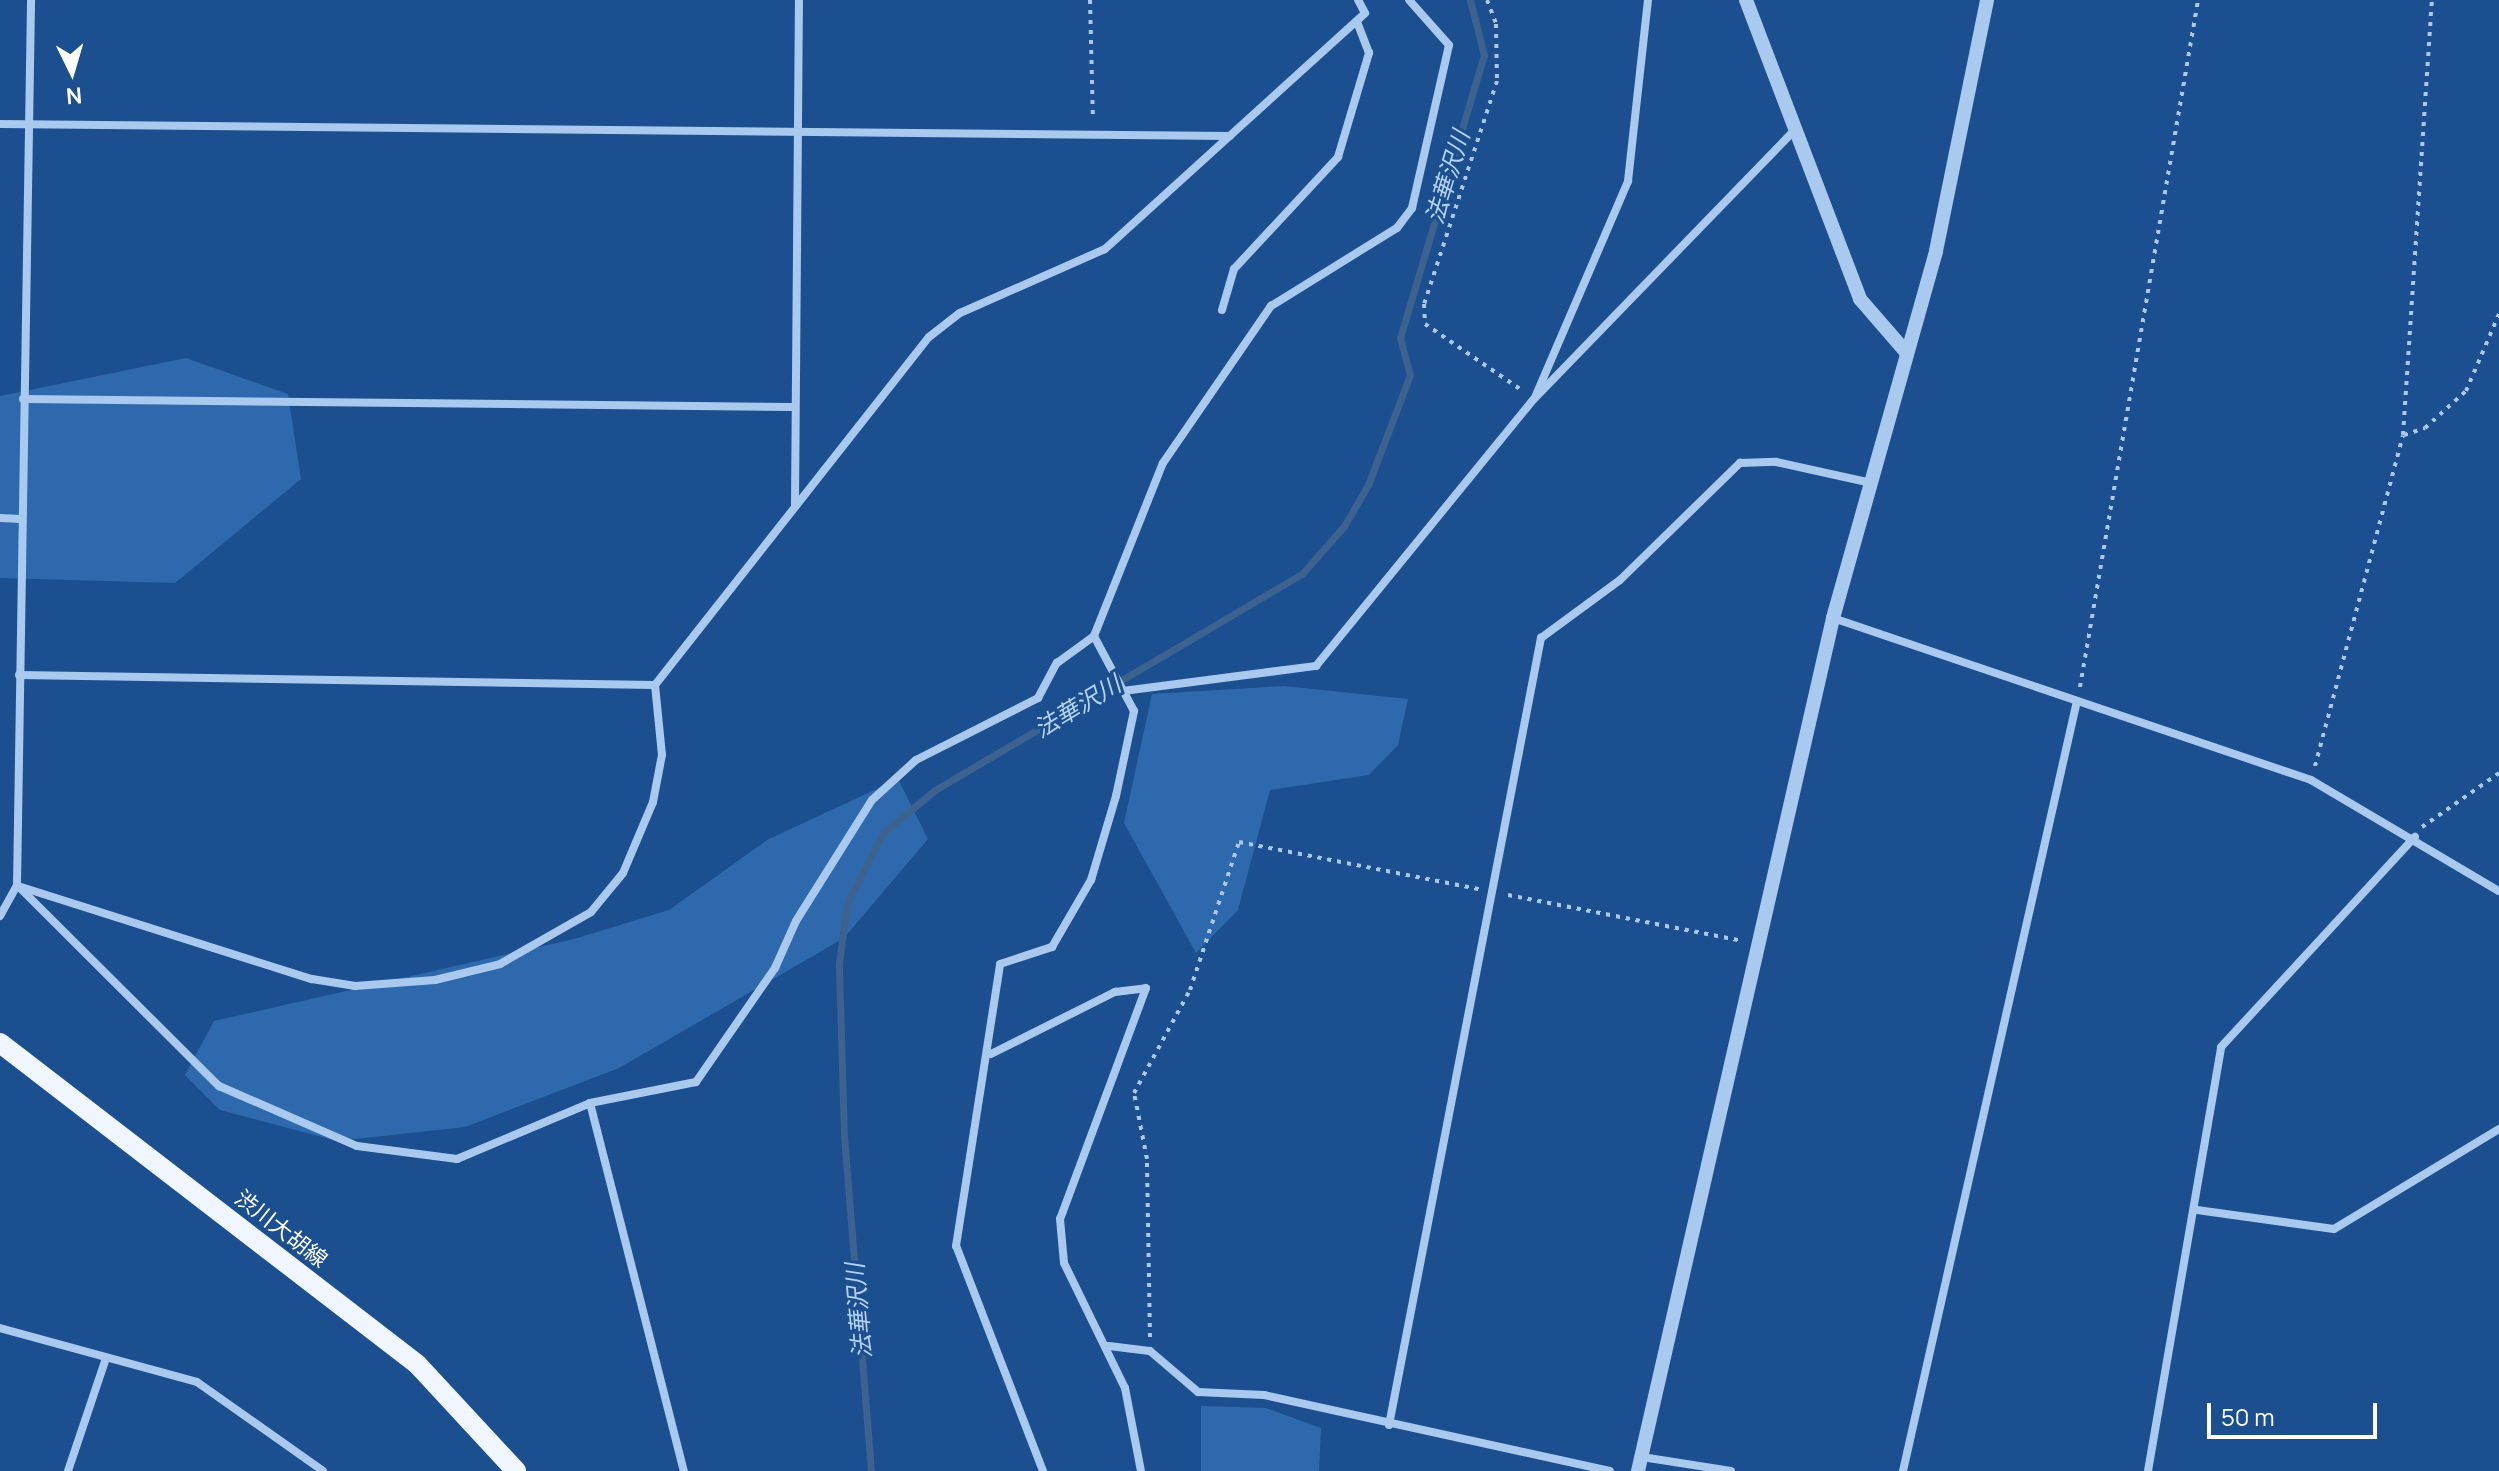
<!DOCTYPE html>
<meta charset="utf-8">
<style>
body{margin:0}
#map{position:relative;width:2499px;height:1471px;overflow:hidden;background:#1b4f8f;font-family:Manrope,"Noto Sans JP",sans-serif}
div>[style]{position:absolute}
.green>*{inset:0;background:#2e69ad}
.stream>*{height:7px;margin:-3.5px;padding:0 3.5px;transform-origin:3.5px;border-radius:3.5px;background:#3c6290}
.path>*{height:4px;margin-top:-2px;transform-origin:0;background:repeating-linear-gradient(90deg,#a9c9ee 0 4px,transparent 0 10px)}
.minor>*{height:8px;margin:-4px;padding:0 4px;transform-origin:4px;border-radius:4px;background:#a9c9ee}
.tertiary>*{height:14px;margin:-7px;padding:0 7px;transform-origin:7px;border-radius:7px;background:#a9c9ee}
.primary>*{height:20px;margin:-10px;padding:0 10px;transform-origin:10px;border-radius:10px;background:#f0f6ff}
span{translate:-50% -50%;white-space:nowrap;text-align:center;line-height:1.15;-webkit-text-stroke:6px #1b4f8f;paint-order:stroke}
.street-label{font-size:22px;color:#fff}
.water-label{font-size:24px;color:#b5d3f5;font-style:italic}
.north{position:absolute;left:32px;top:32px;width:80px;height:80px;-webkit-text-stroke:6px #1b4f8f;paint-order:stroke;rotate:175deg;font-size:22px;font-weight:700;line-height:32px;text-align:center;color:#fff}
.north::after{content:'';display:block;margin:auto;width:28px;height:36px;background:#fff;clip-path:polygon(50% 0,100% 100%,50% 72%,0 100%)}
.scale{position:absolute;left:2207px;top:1403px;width:170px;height:36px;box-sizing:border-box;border:4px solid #fff;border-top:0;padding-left:10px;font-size:24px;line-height:28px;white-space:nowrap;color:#fff;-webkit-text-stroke:6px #1b4f8f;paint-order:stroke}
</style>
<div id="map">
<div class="green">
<div style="clip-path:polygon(186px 358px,288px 394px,301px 479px,175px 583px,0 578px,0 396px)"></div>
<div style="clip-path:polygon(1284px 686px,1408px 699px,1398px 745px,1369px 775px,1270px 790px,1238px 910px,1196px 953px,1124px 823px,1152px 694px)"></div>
<div style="clip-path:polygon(898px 779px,928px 839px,844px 938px,619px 1068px,465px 1127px,337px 1141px,220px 1110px,185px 1075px,214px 1021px,574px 939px,669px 910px,767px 840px)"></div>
<div style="clip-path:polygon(1201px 1406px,1266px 1408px,1321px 1428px,1319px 1471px,1201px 1471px)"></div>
</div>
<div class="stream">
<div style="left:871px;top:1471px;width:336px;rotate:-94.6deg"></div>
<div style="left:844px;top:1136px;width:173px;rotate:-91.7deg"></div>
<div style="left:839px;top:963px;width:61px;rotate:-82.4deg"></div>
<div style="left:847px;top:903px;width:79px;rotate:-62.8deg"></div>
<div style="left:883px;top:833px;width:67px;rotate:-39.6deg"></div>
<div style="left:935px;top:790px;width:426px;rotate:-30.5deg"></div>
<div style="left:1302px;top:574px;width:64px;rotate:-48.8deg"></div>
<div style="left:1344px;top:526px;width:48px;rotate:-59.7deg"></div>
<div style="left:1368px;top:485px;width:118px;rotate:-69.1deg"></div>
<div style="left:1410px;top:375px;width:38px;rotate:-105deg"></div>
<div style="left:1400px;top:338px;width:295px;rotate:-73.5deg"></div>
<div style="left:1484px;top:55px;width:57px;rotate:-104.3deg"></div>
</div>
<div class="path">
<div style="left:1090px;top:0;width:119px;rotate:88.6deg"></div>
<div style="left:1487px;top:0;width:26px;rotate:69deg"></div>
<div style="left:1496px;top:24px;width:57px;rotate:89deg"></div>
<div style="left:1497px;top:81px;width:235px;rotate:108.1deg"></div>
<div style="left:1424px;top:304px;width:20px;rotate:87deg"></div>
<div style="left:1425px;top:324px;width:119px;rotate:34.4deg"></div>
<div style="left:2404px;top:435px;width:22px;rotate:-18deg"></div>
<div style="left:2425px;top:428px;width:55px;rotate:-42.1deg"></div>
<div style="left:2466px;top:391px;width:84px;rotate:-66.8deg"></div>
<div style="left:2080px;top:687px;width:697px;rotate:-80.25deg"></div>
<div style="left:2315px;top:766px;width:342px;rotate:-75.1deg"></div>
<div style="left:2403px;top:435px;width:436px;rotate:-86.2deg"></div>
<div style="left:2422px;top:827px;width:94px;rotate:-35deg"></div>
<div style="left:1508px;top:895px;width:238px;rotate:11.1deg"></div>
<div style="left:1150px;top:1337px;width:178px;rotate:-91deg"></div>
<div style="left:1147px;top:1159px;width:67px;rotate:-101.1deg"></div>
<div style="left:1134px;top:1093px;width:117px;rotate:-61.5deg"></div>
<div style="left:1190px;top:990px;width:156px;rotate:-71.7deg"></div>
<div style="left:1239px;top:842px;width:245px;rotate:11.1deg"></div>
</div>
<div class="minor">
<div style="left:0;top:124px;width:1230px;rotate:0.56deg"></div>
<div style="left:1222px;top:310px;width:43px;rotate:-73.7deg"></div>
<div style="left:1234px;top:269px;width:153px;rotate:-47.1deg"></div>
<div style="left:1338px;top:157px;width:109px;rotate:-73.4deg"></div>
<div style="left:1369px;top:53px;width:34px;rotate:-111deg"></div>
<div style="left:1536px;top:395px;width:233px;rotate:-66.7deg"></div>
<div style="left:1628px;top:181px;width:182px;rotate:-83.7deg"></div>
<div style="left:23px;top:399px;width:769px;rotate:0.6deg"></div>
<div style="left:795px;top:504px;width:504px;rotate:-89.55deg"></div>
<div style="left:0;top:518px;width:21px;rotate:3deg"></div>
<div style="left:1833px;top:618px;width:505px;rotate:18.72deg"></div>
<div style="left:2311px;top:780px;width:218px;rotate:30.6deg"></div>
<div style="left:19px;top:675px;width:636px;rotate:0.9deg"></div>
<div style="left:655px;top:685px;width:443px;rotate:-51.8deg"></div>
<div style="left:929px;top:337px;width:39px;rotate:-38deg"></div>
<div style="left:960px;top:313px;width:158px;rotate:-23.8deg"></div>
<div style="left:1105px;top:249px;width:351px;rotate:-42.2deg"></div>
<div style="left:1365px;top:13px;width:15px;rotate:-118deg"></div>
<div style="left:1123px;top:691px;width:195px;rotate:-7.4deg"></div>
<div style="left:1316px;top:666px;width:345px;rotate:-50.8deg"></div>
<div style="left:1534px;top:399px;width:373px;rotate:-45.9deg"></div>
<div style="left:17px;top:885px;width:285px;rotate:44.9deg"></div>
<div style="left:219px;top:1086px;width:150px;rotate:23.5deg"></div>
<div style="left:357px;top:1146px;width:101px;rotate:7.4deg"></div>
<div style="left:457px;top:1159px;width:144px;rotate:-22.8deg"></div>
<div style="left:590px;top:1103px;width:108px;rotate:-11.2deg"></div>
<div style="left:696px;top:1082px;width:139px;rotate:-55.3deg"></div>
<div style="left:775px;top:968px;width:51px;rotate:-65.9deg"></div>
<div style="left:796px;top:921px;width:143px;rotate:-57.9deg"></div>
<div style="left:872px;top:800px;width:59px;rotate:-42.3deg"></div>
<div style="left:916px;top:760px;width:137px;rotate:-26.9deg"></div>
<div style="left:1038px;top:698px;width:40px;rotate:-62deg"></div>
<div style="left:1057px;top:663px;width:46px;rotate:-36.1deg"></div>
<div style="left:1094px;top:636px;width:186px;rotate:-68.3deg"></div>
<div style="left:1163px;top:463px;width:191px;rotate:-55.5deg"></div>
<div style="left:1271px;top:306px;width:148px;rotate:-31.8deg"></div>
<div style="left:1397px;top:228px;width:25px;rotate:-53deg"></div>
<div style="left:1412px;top:208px;width:167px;rotate:-77.2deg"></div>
<div style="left:1449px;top:45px;width:60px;rotate:-131.6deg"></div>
<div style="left:18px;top:886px;width:308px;rotate:17.6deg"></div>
<div style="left:312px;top:979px;width:44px;rotate:9.2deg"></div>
<div style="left:355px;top:986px;width:80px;rotate:-4.3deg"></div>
<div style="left:435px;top:980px;width:67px;rotate:-13.8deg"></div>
<div style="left:500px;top:964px;width:105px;rotate:-29.7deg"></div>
<div style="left:591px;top:912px;width:50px;rotate:-50.6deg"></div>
<div style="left:623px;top:873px;width:77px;rotate:-67.1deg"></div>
<div style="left:653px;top:802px;width:48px;rotate:-79.2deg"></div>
<div style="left:662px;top:755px;width:70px;rotate:-95.7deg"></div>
<div style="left:0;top:916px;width:35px;rotate:-61deg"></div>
<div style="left:17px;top:885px;width:885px;rotate:-89.09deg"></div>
<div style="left:991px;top:1054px;width:139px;rotate:-26.6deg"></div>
<div style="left:1115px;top:992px;width:31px;rotate:-7deg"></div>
<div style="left:1146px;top:988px;width:246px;rotate:110.4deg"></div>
<div style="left:1060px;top:1219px;width:44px;rotate:84.8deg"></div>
<div style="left:1064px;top:1263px;width:139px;rotate:64deg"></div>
<div style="left:1125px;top:1388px;width:85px;rotate:79.1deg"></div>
<div style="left:590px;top:1103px;width:380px;rotate:75.7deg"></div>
<div style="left:2197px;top:1210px;width:138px;rotate:7.9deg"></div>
<div style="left:2334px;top:1229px;width:193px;rotate:-31.2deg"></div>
<div style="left:0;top:1328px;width:204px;rotate:15.3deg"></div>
<div style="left:197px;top:1382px;width:154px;rotate:35.2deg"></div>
<div style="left:1109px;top:1346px;width:41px;rotate:7deg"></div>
<div style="left:1150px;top:1351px;width:63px;rotate:40.5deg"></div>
<div style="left:1198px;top:1392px;width:66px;rotate:2.6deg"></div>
<div style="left:1264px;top:1395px;width:354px;rotate:12.4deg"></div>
<div style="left:1389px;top:1425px;width:802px;rotate:-79.07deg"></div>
<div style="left:1541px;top:638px;width:98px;rotate:-36.3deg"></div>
<div style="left:1620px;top:580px;width:168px;rotate:-44.3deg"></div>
<div style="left:1740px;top:463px;width:36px;rotate:-2deg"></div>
<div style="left:1776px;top:462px;width:93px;rotate:12.4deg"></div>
<div style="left:1642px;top:1457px;width:90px;rotate:8.9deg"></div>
<div style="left:68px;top:1471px;width:119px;rotate:-71.4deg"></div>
<div style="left:1043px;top:1471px;width:241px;rotate:-111.1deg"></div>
<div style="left:956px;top:1246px;width:285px;rotate:-81.1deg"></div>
<div style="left:1000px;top:964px;width:55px;rotate:-18.1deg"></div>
<div style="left:1052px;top:947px;width:78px;rotate:-59.8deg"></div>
<div style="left:1091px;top:880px;width:88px;rotate:-73.4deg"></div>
<div style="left:1116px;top:796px;width:87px;rotate:-78deg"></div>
<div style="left:1134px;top:711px;width:85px;rotate:-118.1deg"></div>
<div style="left:1903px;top:1471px;width:785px;rotate:-77.27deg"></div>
<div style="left:2148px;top:1471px;width:430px;rotate:-80.2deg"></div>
<div style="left:2221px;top:1047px;width:286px;rotate:-47.3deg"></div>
</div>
<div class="tertiary">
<div style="left:1746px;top:0;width:320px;rotate:69.1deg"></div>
<div style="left:1860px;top:299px;width:69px;rotate:49.1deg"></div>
<div style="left:1638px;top:1471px;width:875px;rotate:-77.12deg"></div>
<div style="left:1833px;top:618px;width:381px;rotate:-74.3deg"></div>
<div style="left:1936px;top:251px;width:256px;rotate:-78.5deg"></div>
</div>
<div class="primary">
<div style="left:0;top:1043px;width:526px;rotate:37.59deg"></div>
<div style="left:417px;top:1364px;width:146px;rotate:47.2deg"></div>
</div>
<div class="street-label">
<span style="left:281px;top:1229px;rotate:38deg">渋川大胡線</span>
</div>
<div class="water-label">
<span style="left:1447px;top:177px;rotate:-73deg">法華沢川</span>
<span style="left:1077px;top:706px;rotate:-31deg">法華沢川</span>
<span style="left:858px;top:1311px;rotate:-95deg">法華沢川</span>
</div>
<div class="north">N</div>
<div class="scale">50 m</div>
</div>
